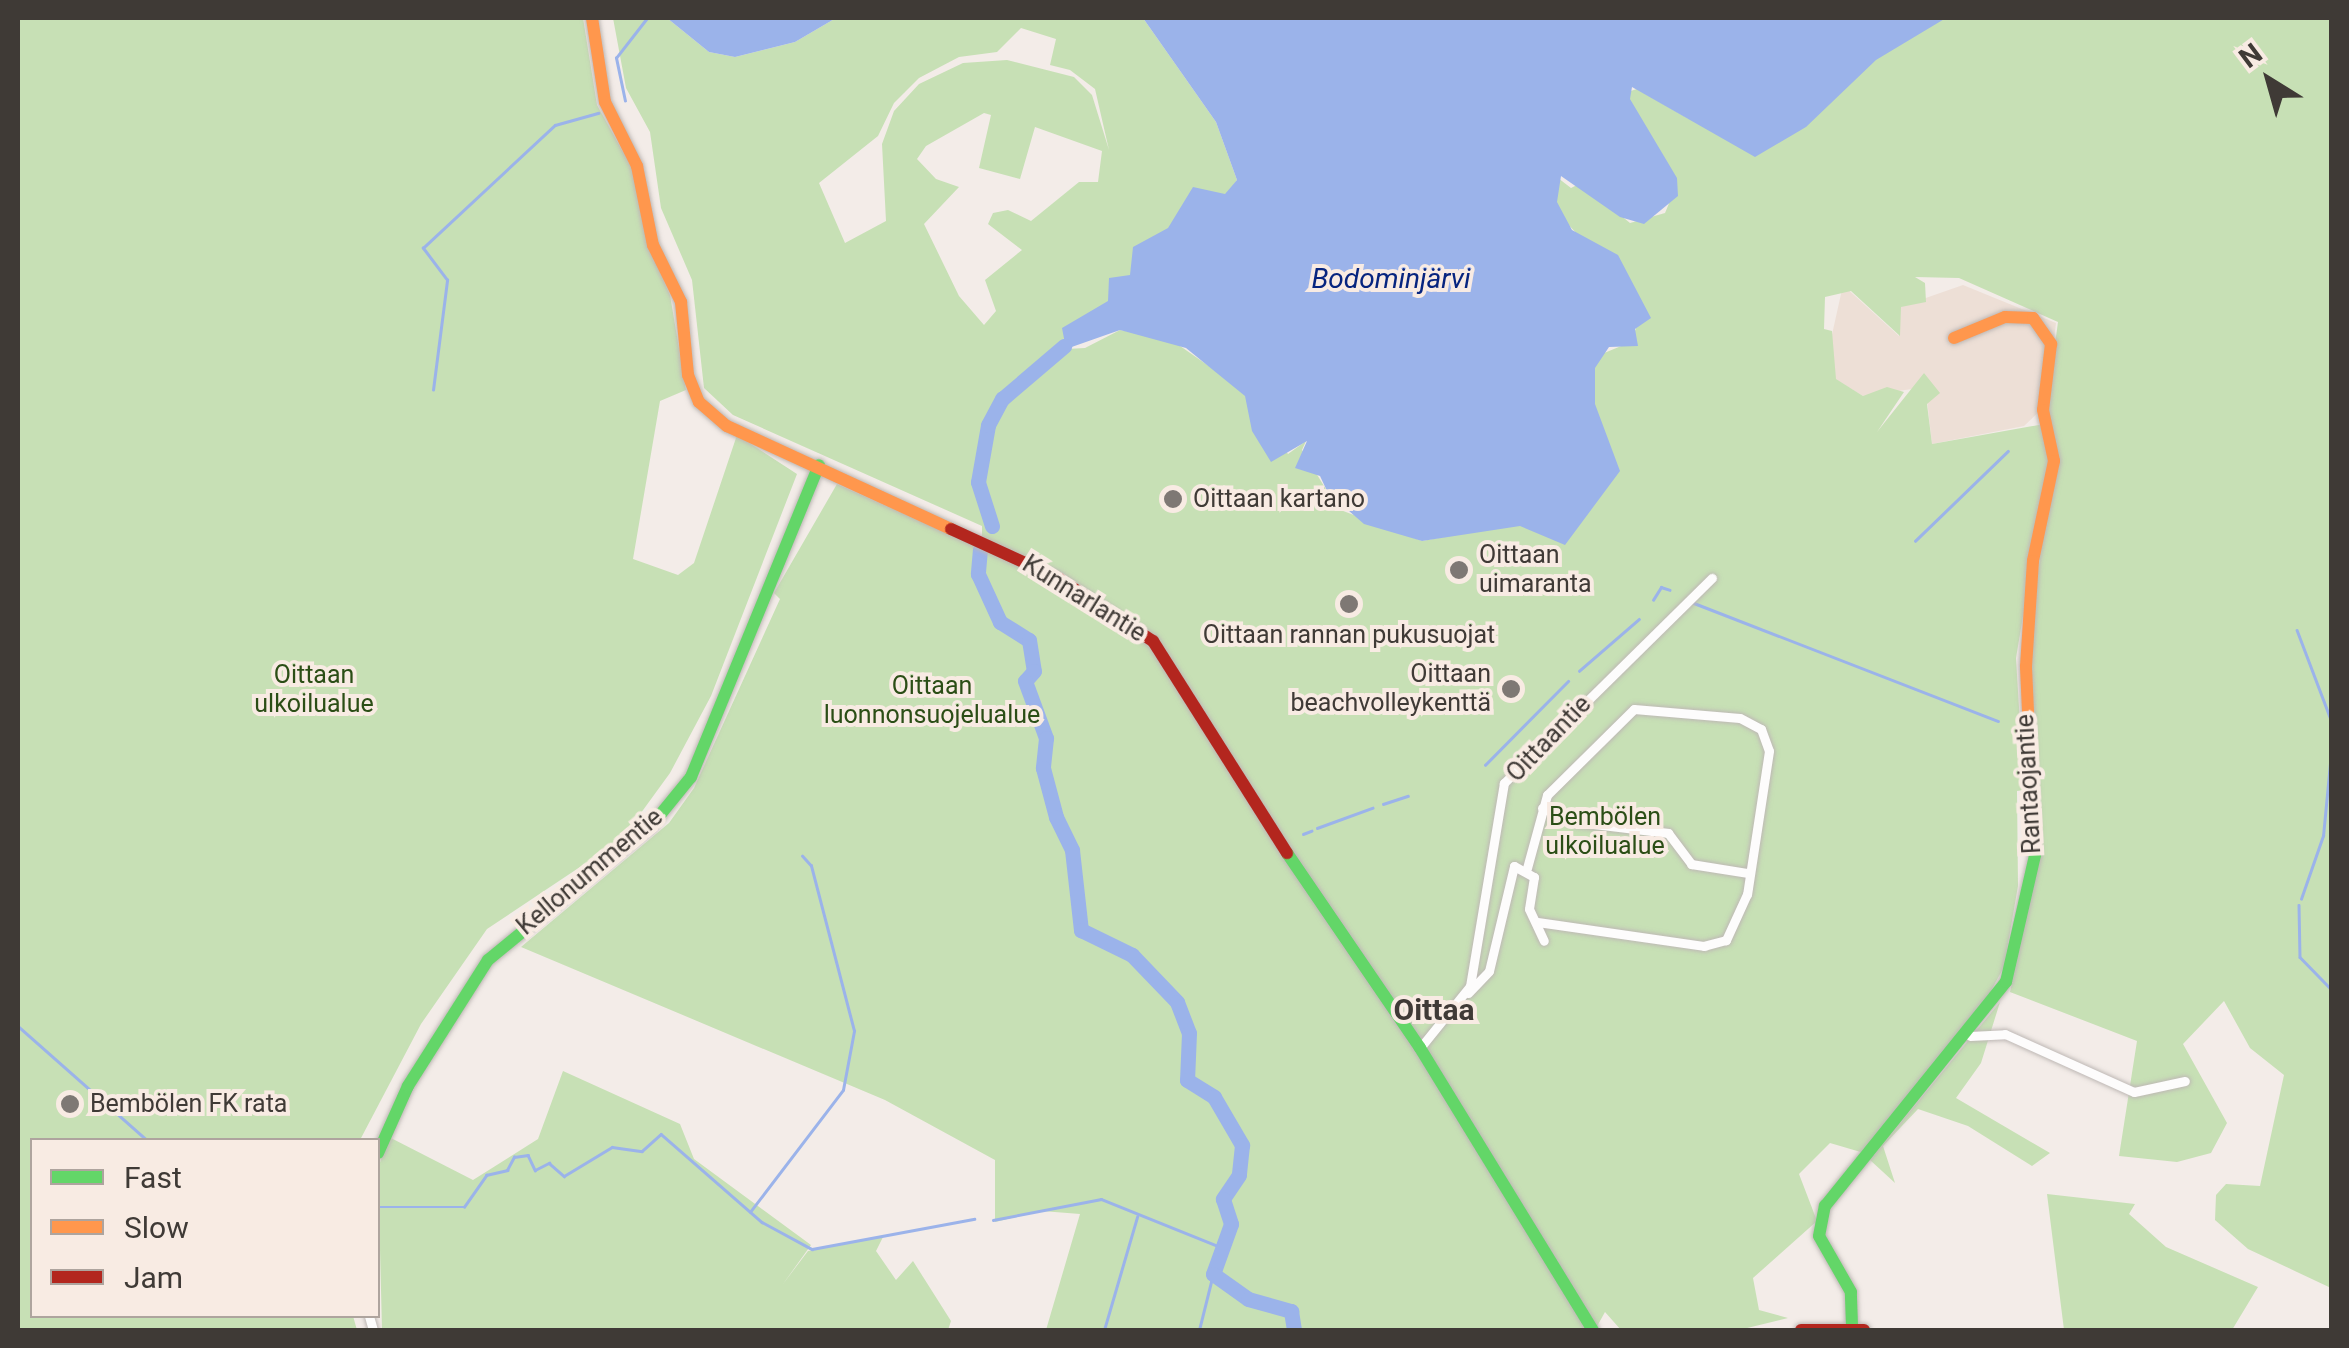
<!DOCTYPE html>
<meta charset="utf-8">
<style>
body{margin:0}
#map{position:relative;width:2349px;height:1348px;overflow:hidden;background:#f3ece8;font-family:Roboto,sans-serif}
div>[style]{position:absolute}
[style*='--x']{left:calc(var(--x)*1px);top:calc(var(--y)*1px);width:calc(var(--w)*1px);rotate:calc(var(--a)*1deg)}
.built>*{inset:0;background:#eddfd6}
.green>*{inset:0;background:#c7e0b5}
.water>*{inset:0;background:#9bb3ea}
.stream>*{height:2.5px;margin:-1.25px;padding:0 1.25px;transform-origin:1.25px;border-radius:1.25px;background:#9bb3ea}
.river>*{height:15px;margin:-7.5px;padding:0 7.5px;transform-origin:7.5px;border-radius:7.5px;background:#9bb3ea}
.roads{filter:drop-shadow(0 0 2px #beb8b5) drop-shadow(0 0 2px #beb8b5)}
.street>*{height:9px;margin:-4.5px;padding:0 4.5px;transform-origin:4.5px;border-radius:4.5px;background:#fdfcfc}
.fast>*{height:12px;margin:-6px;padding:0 6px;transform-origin:6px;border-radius:6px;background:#63d668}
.slow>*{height:12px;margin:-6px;padding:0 6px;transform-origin:6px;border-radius:6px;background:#ff974d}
.jam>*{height:12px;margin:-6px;padding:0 6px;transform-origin:6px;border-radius:6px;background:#b3261e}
.dots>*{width:28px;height:28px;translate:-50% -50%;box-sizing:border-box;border:5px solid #f8ebe3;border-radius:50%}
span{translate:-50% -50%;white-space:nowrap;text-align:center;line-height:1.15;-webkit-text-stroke:8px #f8ebe3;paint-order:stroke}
.poi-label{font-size:25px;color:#3f3a36}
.left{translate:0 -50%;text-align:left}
.right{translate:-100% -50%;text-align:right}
.street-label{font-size:25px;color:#3f3a36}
.park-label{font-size:25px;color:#2b4e16}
.water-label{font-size:28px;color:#06247f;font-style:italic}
.quarter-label{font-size:30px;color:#3f3a36;font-weight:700}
.frame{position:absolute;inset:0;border:20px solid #3f3a36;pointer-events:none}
.legend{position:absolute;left:30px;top:1138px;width:350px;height:180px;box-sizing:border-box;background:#f8ebe3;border:2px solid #aea49e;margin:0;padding:12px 18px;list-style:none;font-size:30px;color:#3f3a36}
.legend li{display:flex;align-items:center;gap:20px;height:50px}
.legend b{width:50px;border:2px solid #aea49e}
.north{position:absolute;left:2219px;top:30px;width:100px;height:100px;-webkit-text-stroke:8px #f8ebe3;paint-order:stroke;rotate:323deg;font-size:28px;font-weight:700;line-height:40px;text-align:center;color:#3f3a36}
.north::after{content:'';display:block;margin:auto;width:35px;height:45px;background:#3f3a36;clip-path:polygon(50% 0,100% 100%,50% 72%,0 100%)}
</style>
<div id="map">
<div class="built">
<div style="clip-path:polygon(1843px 285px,1899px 336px,1900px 307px,1963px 285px,2056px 323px,2046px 405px,2024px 426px,1932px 444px,1924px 373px,1919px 388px,1863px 396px,1835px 379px,1831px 339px)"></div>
</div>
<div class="green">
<div style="clip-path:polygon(18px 18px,583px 18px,597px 105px,632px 168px,649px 247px,670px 295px,686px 390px,660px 401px,633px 559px,678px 575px,694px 563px,737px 435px,797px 474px,711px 696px,670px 773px,622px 839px,487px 929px,421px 1024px,360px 1140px,32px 1140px,32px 1316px,353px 1316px,357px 1330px,18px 1330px)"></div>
<div style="clip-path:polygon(evenodd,613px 18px,667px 18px,709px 52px,735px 57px,795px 42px,836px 18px,1143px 18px,1216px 122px,1237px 180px,1204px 231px,1061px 341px,1066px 349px,1085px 348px,1120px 330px,1170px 339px,1239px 387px,1288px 454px,1306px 441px,1302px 450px,1338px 509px,1422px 541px,1504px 526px,1597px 419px,1589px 386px,1592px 358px,1631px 342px,1644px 306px,1552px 207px,1558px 178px,1571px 188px,1581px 183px,1630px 223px,1665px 213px,1670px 201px,1621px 94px,1637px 89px,1689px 119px,1855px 18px,2331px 18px,2331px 1288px,2248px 1249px,2215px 1220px,2216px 1195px,2226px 1184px,2260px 1186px,2284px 1075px,2250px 1048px,2224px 1001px,2183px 1044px,2227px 1123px,2211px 1153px,2177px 1162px,2119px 1156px,2137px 1041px,2010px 992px,2041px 854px,2030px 639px,2046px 508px,2059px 467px,2046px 411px,2058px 322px,1959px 278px,1915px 277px,1925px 283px,1926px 302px,1901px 307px,1900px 336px,1851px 291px,1825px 297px,1824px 329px,1832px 331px,1836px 379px,1863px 396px,1887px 387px,1904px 392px,1877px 432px,1924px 373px,1940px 393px,1927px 404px,1932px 444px,2044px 424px,2049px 461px,2016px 658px,2024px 790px,2017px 791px,2018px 886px,2004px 967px,1971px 1027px,1864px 1153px,1830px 1143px,1799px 1174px,1817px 1221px,1753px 1278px,1759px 1310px,1788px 1318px,1739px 1330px,1621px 1330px,1605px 1312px,1595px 1330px,1046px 1330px,1080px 1214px,1042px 1211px,995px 1222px,995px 1160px,885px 1100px,521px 947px,669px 823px,694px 788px,780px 599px,774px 593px,837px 484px,982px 549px,982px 526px,733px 415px,704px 388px,692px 280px,661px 208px,650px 132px,626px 88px,613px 18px,1021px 28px,1056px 39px,1050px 65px,1070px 70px,1095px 89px,1109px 150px,1092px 95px,1074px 77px,1007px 60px,963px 63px,919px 84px,894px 111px,882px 144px,886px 221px,845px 243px,819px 183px,878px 136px,894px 103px,919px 78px,959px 57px,997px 52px,1021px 28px,613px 18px,984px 113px,991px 115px,979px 168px,1020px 179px,1035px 127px,1102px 151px,1098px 182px,1079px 182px,1031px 221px,1008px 210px,993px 213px,988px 224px,1022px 250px,985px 280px,996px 311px,984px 325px,959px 296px,924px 224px,959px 187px,936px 179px,917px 159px,926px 146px,984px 113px)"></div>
<div style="clip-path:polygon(2000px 1002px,1981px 1063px,1956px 1098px,2050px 1153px,2032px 1166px,1968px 1126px,1918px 1109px,1883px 1146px,1895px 1183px,1870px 1160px)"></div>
<div style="clip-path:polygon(563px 1071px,680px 1124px,694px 1159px,811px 1245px,783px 1284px,808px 1251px,883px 1237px,876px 1251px,896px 1280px,913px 1261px,951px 1321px,948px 1330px,382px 1330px,378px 1170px,387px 1136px,473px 1180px,538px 1139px)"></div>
<div style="clip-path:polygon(2047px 1194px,2135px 1204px,2129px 1214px,2166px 1247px,2258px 1287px,2232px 1330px,2064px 1330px)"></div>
</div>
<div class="water">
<div style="clip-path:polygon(667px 18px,836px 18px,795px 42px,735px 57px,709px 52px)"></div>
<div style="clip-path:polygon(1143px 18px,1946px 18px,1876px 60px,1806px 127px,1755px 157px,1632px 87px,1630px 99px,1677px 178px,1678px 196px,1644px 224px,1620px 217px,1561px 176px,1557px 202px,1572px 230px,1618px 255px,1651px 318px,1635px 329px,1638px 346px,1609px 347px,1595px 368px,1595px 404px,1620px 471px,1565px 545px,1520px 526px,1422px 541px,1364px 524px,1341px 504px,1335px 508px,1320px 476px,1295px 468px,1307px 441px,1271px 462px,1252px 431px,1245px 396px,1186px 348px,1120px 330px,1066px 349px,1062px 328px,1108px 301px,1109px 278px,1130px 275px,1133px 247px,1168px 228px,1193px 187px,1225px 194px,1237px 180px,1216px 122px)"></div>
</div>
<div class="stream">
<div style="--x:625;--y:101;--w:44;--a:-101.8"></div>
<div style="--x:616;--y:58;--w:51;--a:-52.2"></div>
<div style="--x:433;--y:390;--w:111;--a:-82.7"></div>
<div style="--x:447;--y:280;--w:40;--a:-127"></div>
<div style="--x:423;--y:248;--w:180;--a:-43"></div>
<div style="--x:555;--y:125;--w:45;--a:-15.6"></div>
<div style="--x:1915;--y:541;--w:129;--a:-44.1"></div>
<div style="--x:1653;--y:600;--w:15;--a:-58"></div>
<div style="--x:1661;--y:587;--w:9;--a:18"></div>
<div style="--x:1694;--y:603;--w:326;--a:21.2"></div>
<div style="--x:2297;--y:630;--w:98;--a:69.2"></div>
<div style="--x:1579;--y:671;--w:79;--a:-40.9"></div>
<div style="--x:1485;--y:765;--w:118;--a:-45.3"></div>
<div style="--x:1383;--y:804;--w:26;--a:-18"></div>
<div style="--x:1317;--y:828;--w:59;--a:-20"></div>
<div style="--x:1303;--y:834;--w:9;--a:-21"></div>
<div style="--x:2301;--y:899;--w:67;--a:-70.8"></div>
<div style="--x:2323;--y:836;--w:93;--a:-84.5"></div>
<div style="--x:2299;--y:905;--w:52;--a:88.9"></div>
<div style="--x:2300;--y:957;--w:46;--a:45.9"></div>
<div style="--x:18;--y:1026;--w:172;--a:41.5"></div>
<div style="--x:378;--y:1207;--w:86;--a:0"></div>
<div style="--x:464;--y:1207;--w:39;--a:-55"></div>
<div style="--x:486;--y:1175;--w:22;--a:-13"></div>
<div style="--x:507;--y:1170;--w:15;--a:-62"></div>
<div style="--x:514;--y:1157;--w:14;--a:-8"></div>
<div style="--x:528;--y:1155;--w:17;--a:65"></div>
<div style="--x:535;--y:1170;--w:16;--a:-27"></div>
<div style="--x:549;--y:1163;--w:20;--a:41"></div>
<div style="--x:564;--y:1176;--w:56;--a:-31.1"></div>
<div style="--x:612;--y:1147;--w:30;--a:8"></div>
<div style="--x:642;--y:1151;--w:25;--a:-42"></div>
<div style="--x:661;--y:1134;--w:134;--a:41.1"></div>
<div style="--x:762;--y:1222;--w:57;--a:28.4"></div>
<div style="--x:812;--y:1249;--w:165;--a:-10.5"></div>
<div style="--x:750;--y:1212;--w:153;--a:-52.7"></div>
<div style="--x:843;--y:1090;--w:60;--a:-79.4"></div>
<div style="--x:854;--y:1031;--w:171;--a:-104.6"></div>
<div style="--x:811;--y:866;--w:13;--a:-132"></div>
<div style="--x:993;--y:1220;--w:110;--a:-11"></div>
<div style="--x:1101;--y:1199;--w:126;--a:21.9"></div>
<div style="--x:1104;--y:1330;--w:118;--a:-73.7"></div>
<div style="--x:1199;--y:1330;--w:58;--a:-76"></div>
<div style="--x:1292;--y:1330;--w:4;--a:-63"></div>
</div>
<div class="river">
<div style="--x:992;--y:526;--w:46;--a:-107.7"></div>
<div style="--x:978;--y:482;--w:58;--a:-80"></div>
<div style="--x:988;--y:425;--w:30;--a:-62"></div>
<div style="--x:1002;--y:399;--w:82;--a:-40.5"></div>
<div style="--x:980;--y:549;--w:25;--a:95"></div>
<div style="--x:978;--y:574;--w:53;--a:65.4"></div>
<div style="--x:1000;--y:622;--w:34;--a:32"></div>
<div style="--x:1029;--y:640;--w:31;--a:81"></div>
<div style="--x:1034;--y:671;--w:13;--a:132"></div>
<div style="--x:1025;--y:681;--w:61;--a:69.8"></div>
<div style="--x:1046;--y:738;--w:30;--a:96"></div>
<div style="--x:1043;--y:768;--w:51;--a:75.1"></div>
<div style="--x:1056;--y:817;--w:37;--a:64"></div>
<div style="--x:1072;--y:850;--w:81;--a:83.6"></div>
<div style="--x:1081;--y:930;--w:57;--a:26.1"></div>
<div style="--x:1132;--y:955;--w:65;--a:46.2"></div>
<div style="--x:1177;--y:1002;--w:33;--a:69"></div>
<div style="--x:1189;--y:1033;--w:47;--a:92.4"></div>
<div style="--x:1187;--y:1080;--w:32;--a:32"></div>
<div style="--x:1214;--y:1097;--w:56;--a:59.7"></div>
<div style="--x:1242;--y:1145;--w:30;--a:96"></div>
<div style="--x:1239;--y:1175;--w:29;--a:124"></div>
<div style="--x:1223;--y:1199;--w:26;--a:72"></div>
<div style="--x:1231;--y:1224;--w:53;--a:109.8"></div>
<div style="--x:1213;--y:1274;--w:43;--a:35.5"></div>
<div style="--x:1248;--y:1299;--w:45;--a:15.6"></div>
<div style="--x:1291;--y:1311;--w:19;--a:81"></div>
</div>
<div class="roads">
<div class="street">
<div style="--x:1542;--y:808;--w:38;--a:22"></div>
<div style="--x:1577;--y:822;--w:92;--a:6.9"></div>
<div style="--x:1668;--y:833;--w:39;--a:53"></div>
<div style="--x:1691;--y:864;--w:58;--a:9"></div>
<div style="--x:1527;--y:868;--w:76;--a:-74.7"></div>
<div style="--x:1547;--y:795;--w:122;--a:-44.7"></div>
<div style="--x:1634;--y:709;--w:106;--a:4.9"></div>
<div style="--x:1740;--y:718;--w:24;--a:28"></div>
<div style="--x:1761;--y:729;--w:23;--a:70"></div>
<div style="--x:1769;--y:751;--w:145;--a:98.7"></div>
<div style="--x:1747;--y:894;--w:51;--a:114.5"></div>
<div style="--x:1726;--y:940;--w:23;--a:165"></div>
<div style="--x:1704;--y:946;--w:169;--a:-171.8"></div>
<div style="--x:1468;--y:993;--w:30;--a:-46"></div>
<div style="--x:1489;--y:971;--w:108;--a:-76.6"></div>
<div style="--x:1514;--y:866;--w:23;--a:29"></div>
<div style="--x:1534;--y:877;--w:32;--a:99"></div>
<div style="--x:1529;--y:909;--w:35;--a:65"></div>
<div style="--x:1970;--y:1036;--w:35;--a:-3"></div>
<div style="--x:2005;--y:1034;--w:141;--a:24.2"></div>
<div style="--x:2134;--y:1092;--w:52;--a:-12.2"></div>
<div style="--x:1420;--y:1048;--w:80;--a:-51.1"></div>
<div style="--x:1470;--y:986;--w:206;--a:-80.5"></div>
<div style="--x:1504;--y:783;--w:292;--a:-44.6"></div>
<div style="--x:369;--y:1316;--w:15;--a:74"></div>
</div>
<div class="fast">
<div style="--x:1287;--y:853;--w:236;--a:55.7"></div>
<div style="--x:1420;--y:1048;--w:331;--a:58.5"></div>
<div style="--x:378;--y:1153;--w:73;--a:-65.9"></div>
<div style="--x:408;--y:1086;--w:149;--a:-57.6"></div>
<div style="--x:488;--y:960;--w:211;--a:-39.4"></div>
<div style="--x:651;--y:826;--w:63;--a:-50.8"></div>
<div style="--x:691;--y:777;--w:337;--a:-67.7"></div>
<div style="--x:1852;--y:1326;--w:34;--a:-92"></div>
<div style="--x:1851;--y:1292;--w:64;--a:-119.7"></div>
<div style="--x:1819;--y:1236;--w:31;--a:-79"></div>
<div style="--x:1825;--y:1206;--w:288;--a:-51.1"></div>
<div style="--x:2006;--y:982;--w:130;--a:-77.1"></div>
<div style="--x:2035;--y:855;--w:76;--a:-93"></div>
</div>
<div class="slow">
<div style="--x:592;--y:18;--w:85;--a:81.2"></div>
<div style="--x:605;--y:102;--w:72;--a:63.4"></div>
<div style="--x:637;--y:166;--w:81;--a:78.6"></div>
<div style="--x:653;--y:245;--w:64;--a:63.8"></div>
<div style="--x:681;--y:302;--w:73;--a:84.5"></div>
<div style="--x:688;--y:375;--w:29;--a:68"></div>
<div style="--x:699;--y:402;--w:37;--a:41"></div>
<div style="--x:727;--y:426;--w:247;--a:24.7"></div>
<div style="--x:1954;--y:338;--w:55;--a:-22.4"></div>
<div style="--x:2005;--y:317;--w:28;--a:2"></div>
<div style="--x:2033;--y:318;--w:32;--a:55"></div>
<div style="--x:2051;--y:344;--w:66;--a:96.9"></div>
<div style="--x:2043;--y:410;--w:52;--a:77.8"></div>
<div style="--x:2054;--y:461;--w:102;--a:101.9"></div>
<div style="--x:2033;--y:561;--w:106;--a:93.8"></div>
<div style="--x:2026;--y:667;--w:112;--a:87.4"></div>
</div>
<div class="jam">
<div style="--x:951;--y:529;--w:118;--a:24.6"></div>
<div style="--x:1058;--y:578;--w:114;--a:33.6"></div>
<div style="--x:1153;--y:641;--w:251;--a:57.7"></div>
<div style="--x:1801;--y:1330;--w:63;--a:0"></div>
</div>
</div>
<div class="dots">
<div style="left:1173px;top:499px;background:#7e7874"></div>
<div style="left:1459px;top:570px;background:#7e7874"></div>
<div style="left:1349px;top:604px;background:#7e7874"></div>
<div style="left:1511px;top:689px;background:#7e7874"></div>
<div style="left:70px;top:1104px;background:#7e7874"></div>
</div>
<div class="poi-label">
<span class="left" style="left:1193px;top:499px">Oittaan kartano</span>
<span class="left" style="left:1479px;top:570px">Oittaan<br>uimaranta</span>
<span style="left:1349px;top:635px">Oittaan rannan pukusuojat</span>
<span class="right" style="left:1491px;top:689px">Oittaan<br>beachvolleykenttä</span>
<span class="left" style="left:90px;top:1104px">Bembölen FK rata</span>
</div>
<div class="street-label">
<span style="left:1084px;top:599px;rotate:32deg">Kunnarlantie</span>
<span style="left:1549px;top:739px;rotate:-46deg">Oittaantie</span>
<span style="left:2029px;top:784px;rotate:-93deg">Rantaojantie</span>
<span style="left:590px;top:872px;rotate:-40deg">Kellonummentie</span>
</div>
<div class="park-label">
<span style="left:314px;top:690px">Oittaan<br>ulkoilualue</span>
<span style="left:932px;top:701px">Oittaan<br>luonnonsuojelualue</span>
<span style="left:1605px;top:832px">Bembölen<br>ulkoilualue</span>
</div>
<div class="water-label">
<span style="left:1391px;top:279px">Bodominjärvi</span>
</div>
<div class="quarter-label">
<span style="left:1434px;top:1010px">Oittaa</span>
</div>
<div class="frame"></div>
<ul class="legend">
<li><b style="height:12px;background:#63d668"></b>Fast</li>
<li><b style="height:12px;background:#ff974d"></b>Slow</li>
<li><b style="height:12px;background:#b3261e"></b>Jam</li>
</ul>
<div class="north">N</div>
</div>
